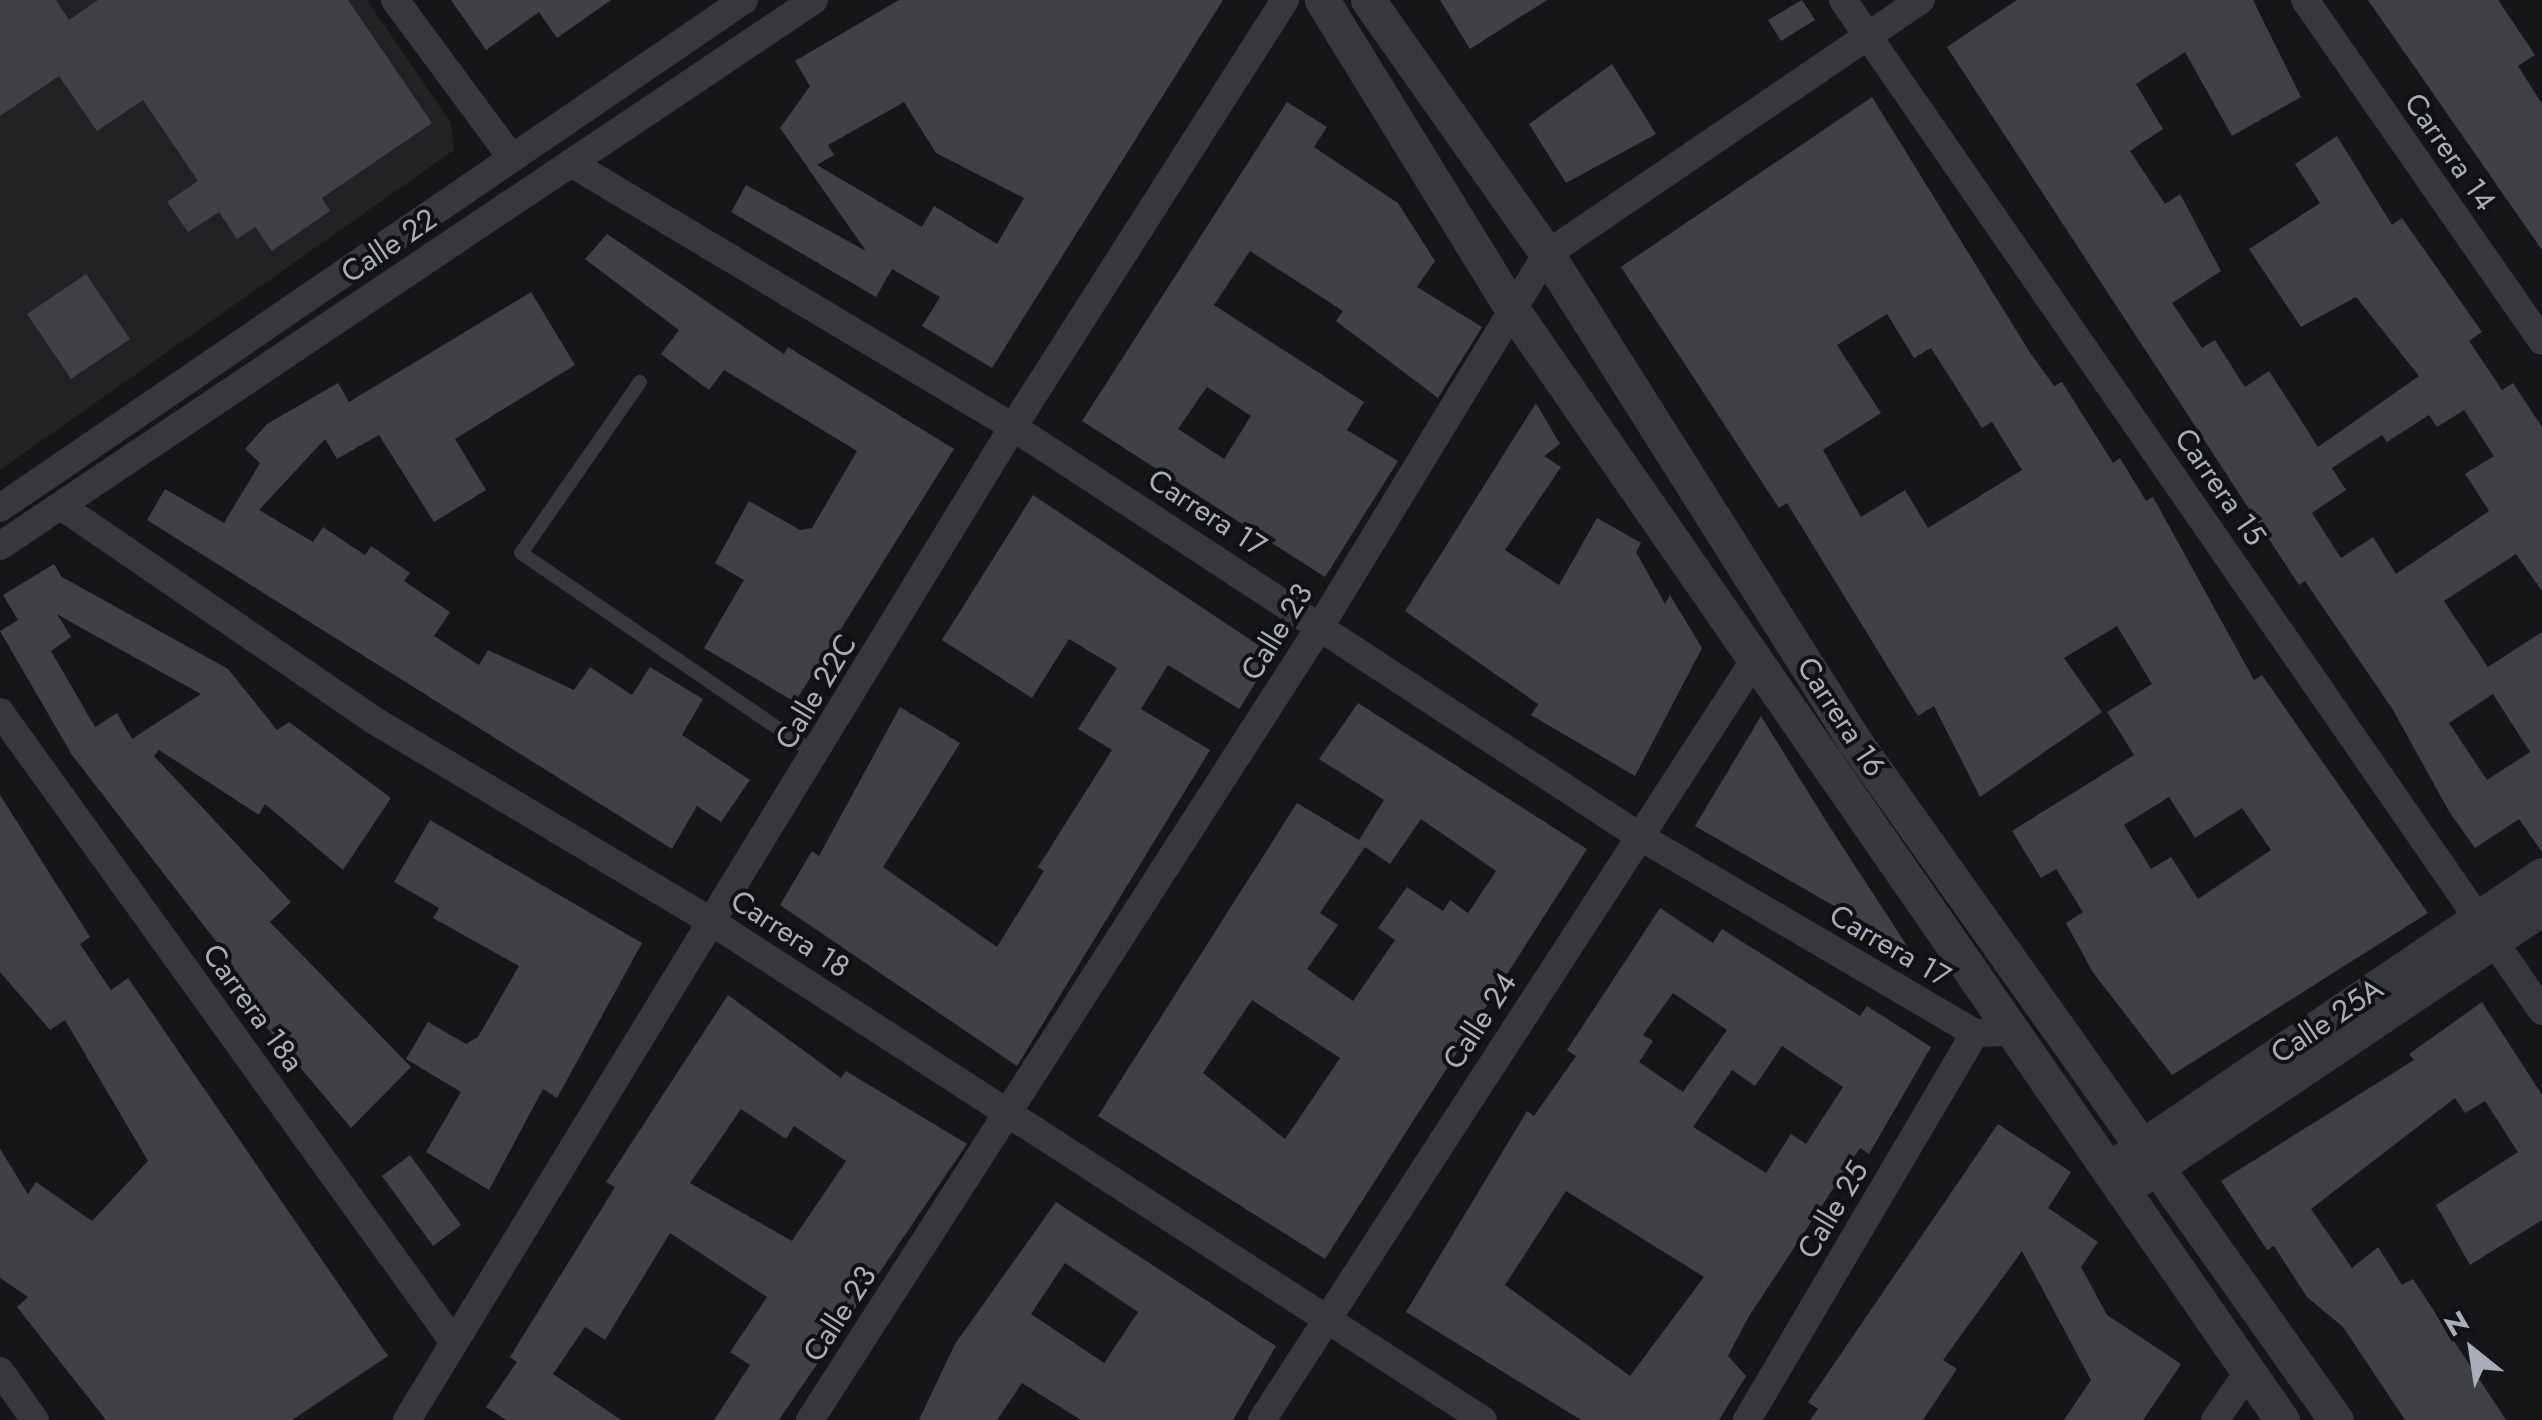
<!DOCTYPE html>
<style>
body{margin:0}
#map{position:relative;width:2542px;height:1420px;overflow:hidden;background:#161618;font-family:Jost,sans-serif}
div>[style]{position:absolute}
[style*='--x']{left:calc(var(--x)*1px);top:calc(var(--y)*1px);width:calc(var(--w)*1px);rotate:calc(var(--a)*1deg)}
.built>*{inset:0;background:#222225}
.building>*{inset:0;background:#404145}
.service>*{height:14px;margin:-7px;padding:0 7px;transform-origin:7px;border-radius:7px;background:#37383d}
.minor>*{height:28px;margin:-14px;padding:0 14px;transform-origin:14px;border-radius:14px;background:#37383d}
.tertiary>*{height:35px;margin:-17.5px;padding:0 17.5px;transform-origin:17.5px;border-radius:17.5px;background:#37383d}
span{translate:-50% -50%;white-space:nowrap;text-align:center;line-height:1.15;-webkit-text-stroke:8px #111113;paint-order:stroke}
.street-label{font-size:30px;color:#a8adb8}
.north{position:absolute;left:2422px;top:1300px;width:100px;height:100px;-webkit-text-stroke:8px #111113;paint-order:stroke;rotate:330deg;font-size:28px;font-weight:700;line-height:40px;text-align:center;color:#a8adb8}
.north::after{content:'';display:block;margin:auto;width:35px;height:45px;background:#a8adb8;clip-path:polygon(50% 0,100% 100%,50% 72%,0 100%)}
</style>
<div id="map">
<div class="built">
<div style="clip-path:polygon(0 0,367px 0,451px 123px,454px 150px,0 470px)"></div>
</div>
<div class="building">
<div style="clip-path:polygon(0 0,56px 0,69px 20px,98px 0,348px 0,432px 123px,322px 198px,330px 211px,272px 251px,255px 227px,237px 239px,219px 212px,188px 232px,167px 202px,198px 181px,143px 100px,97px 131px,59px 76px,0 116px)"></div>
<div style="clip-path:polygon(451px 0,611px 0,557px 38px,539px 12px,486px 50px)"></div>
<div style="clip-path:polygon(evenodd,899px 0,1223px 0,992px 368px,922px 326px,940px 297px,892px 269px,876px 297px,731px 212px,746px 185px,866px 251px,780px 128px,810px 86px,795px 61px,899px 0,904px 102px,936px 153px,1024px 198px,997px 244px,934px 206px,922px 227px,817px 165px,834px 155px,828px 145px,904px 102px)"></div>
<div style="clip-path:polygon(1440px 0,1547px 0,1470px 49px)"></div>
<div style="clip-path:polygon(1802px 0,1815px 20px,1781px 41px,1768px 20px)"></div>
<div style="clip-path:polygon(evenodd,2017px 0,2253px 0,2301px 97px,2232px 136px,2185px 52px,2136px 84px,2163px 129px,2130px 151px,2165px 204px,2180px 194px,2221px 271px,2172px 303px,2202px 348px,2215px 340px,2245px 387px,2269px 371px,2318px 447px,2419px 376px,2356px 297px,2301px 327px,2249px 249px,2320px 203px,2295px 164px,2337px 136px,2392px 225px,2402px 218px,2482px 332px,2469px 341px,2502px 390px,2513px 383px,2542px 427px,2542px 591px,2516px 554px,2444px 601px,2488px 667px,2542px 632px,2542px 852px,2519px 819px,2475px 848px,2450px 813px,2393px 710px,2305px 581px,2299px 585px,1947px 47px,2017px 0,2464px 410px,2494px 456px,2465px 474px,2489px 511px,2396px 574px,2373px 537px,2341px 558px,2312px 513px,2346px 490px,2332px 468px,2382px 435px,2387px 442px,2429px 415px,2437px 427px,2464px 410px,2017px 0,2493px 694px,2530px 752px,2487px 780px,2449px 723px,2493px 694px)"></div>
<div style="clip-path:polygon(2368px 0,2498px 0,2535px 55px,2518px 66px,2542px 104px,2542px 250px)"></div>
<div style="clip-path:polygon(1612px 64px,1656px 134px,1566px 183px,1529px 124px)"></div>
<div style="clip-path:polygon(evenodd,1872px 97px,2029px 351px,2054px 386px,2062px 382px,2113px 463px,2120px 458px,2146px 501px,2153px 497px,2254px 680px,2262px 675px,2428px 913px,2172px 1075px,2092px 971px,2066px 923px,2083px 912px,2056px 869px,2041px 878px,2012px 831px,2134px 755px,2107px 712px,2152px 684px,2117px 626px,2064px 658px,2102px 712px,1980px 797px,1934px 706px,1918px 716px,1787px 503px,1779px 508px,1621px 267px,1872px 97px,1887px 314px,1914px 358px,1931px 348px,1982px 428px,1992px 422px,2022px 470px,1928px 528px,1905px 490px,1861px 517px,1823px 450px,1881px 413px,1837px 345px,1887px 314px,1872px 97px,2169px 797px,2195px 838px,2242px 808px,2271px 850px,2198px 899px,2171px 857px,2151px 869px,2124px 825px,2169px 797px)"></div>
<div style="clip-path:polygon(evenodd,1287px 102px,1327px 127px,1314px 147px,1398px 203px,1435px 261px,1417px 287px,1482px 327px,1438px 398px,1336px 321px,1343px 311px,1250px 251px,1214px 305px,1364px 402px,1347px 430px,1398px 461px,1325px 577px,1082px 421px,1287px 102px,1207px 387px,1251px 416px,1224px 459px,1178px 429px,1207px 387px)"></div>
<div style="clip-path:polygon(607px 234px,784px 354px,788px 347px,954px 449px,795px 702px,704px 648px,744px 580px,715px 563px,749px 501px,800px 530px,812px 528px,857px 451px,724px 370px,709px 390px,661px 354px,679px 330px,585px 259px)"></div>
<div style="clip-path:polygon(86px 274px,130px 339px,71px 379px,27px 314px)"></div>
<div style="clip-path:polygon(531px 292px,575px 365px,455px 439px,486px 490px,434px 522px,379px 435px,337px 459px,325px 439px,259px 510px,313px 542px,323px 527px,365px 555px,371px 546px,410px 573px,404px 581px,450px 612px,434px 636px,479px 665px,488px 650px,574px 690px,590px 667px,632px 695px,650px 667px,703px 699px,682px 735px,750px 780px,721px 822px,697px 806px,672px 849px,147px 520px,165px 489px,224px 523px,260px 463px,245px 449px,267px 424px,338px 383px,349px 402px)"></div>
<div style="clip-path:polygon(1536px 403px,1560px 444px,1544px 456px,1561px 467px,1505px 550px,1559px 585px,1597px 518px,1641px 543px,1636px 552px,1665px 604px,1670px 595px,1702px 648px,1635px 776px,1531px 715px,1538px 704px,1405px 611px)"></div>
<div style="clip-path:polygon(1033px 495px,1273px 655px,1239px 709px,1168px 665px,1141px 709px,1210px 750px,1017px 1066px,780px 905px,812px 851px,819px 856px,900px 707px,960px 743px,883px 867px,997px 947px,1044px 871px,1038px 867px,1112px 750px,1078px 729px,1117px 668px,1069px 639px,1032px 698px,942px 640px)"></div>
<div style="clip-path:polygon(evenodd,54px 564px,62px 577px,228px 669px,277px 730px,289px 722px,391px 798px,343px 870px,265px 804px,259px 815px,159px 750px,154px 756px,291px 902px,270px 922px,411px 1067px,351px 1128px,221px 973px,232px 962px,72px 755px,0 631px,18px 620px,3px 595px,54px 564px,57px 614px,76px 625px,201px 694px,132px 739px,117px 713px,95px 727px,51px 651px,71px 637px,57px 614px)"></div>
<div style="clip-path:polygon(evenodd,1358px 703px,1587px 849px,1325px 1259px,1098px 1116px,1297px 803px,1359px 840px,1384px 800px,1319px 759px,1358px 703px,1421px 819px,1496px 871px,1468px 913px,1450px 900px,1443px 911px,1407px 887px,1378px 928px,1395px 940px,1353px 1001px,1307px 969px,1338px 925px,1320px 913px,1365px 847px,1390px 864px,1421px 819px,1358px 703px,1252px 1000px,1340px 1058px,1285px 1139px,1203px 1073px,1252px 1000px)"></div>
<div style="clip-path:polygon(1761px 716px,1826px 821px,1909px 949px,1695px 826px)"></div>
<div style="clip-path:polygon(0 795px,90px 937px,80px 944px,111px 990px,128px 978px,388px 1356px,292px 1420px,106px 1420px,17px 1307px,28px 1297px,0 1278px,0 1149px,28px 1194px,36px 1182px,92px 1221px,148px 1161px,65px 1020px,50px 1030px,0 972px)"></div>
<div style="clip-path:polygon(430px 820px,642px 943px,557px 1098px,543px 1089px,489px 1190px,426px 1152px,461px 1092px,406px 1059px,428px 1022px,466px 1044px,478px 1037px,519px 966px,433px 918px,439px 908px,394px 882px)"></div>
<div style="clip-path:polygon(evenodd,1660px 908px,1713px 943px,1722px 929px,1860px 1016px,1867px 1006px,1931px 1047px,1869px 1154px,1860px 1148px,1749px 1316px,1728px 1356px,1746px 1376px,1719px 1420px,1581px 1420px,1406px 1312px,1527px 1111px,1534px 1116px,1576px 1056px,1567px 1050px,1660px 908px,1673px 993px,1727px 1030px,1683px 1092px,1639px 1062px,1653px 1041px,1643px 1035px,1673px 993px,1660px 908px,1782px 1046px,1843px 1087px,1806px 1144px,1791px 1134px,1766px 1173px,1693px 1127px,1732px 1070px,1755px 1086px,1782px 1046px,1660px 908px,1566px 1191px,1704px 1277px,1630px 1376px,1505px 1285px,1566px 1191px)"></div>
<div style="clip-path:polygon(evenodd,728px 995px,841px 1078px,846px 1071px,967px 1144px,779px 1420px,714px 1420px,750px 1365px,730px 1352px,767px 1297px,670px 1233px,605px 1340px,585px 1327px,553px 1374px,621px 1420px,506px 1420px,486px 1407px,517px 1362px,510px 1357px,615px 1187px,606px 1182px,728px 995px,741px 1109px,786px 1139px,794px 1126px,846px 1161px,792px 1241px,690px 1183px,741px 1109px)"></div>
<div style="clip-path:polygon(2482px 1002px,2542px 1095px,2542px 1220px,2470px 1265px,2436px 1205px,2518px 1152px,2485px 1101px,2465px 1113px,2455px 1098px,2311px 1209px,2352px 1268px,2378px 1247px,2402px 1285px,2413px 1279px,2506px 1420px,2405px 1420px,2343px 1327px,2307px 1297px,2274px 1246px,2267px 1250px,2221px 1181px,2414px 1060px,2409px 1054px)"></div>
<div style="clip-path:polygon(1998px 1124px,2071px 1172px,2048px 1208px,2098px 1242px,2081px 1267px,2107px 1315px,2181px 1364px,2143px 1420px,2064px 1420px,2091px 1380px,2022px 1251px,1943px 1360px,1957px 1369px,1923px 1420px,1810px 1420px,1818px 1409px,1808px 1402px)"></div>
<div style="clip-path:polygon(410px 1155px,461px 1225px,433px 1246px,382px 1176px)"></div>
<div style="clip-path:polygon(evenodd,1056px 1202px,1276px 1346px,1233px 1420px,1081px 1420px,1022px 1383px,997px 1420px,919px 1420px,955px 1344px,1056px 1202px,1065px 1263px,1138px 1312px,1104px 1363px,1031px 1314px,1065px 1263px)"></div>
</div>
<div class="service">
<div style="--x:640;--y:382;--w:208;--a:124.8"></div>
<div style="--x:521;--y:553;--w:357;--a:34.3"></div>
</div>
<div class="minor">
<div style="--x:395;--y:0;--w:197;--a:53.5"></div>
<div style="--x:1843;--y:0;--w:1229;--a:55.34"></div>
<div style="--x:2305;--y:0;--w:415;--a:55.2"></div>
<div style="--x:571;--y:163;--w:515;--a:30.85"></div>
<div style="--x:1013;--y:427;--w:748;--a:33.16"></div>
<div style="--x:1639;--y:836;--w:389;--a:30.4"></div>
<div style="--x:1975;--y:1033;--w:37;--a:-2"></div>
<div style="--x:61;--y:506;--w:381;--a:34.4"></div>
<div style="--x:375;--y:721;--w:396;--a:30.8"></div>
<div style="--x:715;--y:924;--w:914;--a:32.86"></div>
<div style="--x:0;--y:508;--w:901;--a:-34.33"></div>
<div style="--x:0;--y:546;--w:980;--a:-33.85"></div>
<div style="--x:0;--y:712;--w:775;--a:54.24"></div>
<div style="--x:0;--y:1371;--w:60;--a:54.5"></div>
<div style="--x:407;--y:1420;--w:1163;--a:-58.61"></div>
<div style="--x:1013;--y:427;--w:506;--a:-57.5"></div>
<div style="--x:810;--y:1420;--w:945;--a:-57.27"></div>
<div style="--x:1321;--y:625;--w:434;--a:-58.7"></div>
<div style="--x:1547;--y:254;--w:452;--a:-34.2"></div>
<div style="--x:1262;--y:1420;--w:907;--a:-57.06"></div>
<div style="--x:1747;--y:1420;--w:449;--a:-59.5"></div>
<div style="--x:2215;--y:1420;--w:60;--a:-55.2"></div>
</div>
<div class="tertiary">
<div style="--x:1322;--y:0;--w:363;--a:58.4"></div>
<div style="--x:1512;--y:309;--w:1352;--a:55.28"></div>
<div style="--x:1368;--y:0;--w:311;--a:54.8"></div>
<div style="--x:1547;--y:254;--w:577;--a:57.74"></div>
<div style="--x:1855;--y:742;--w:831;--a:54.65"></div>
<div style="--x:2125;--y:1158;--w:504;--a:-34.16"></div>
<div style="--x:2139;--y:1179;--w:486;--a:-33.9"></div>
</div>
<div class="street-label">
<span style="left:2450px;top:152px;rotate:55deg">Carrera 14</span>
<span style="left:389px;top:246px;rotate:-34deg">Calle 22</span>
<span style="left:2220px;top:487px;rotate:55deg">Carrera 15</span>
<span style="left:1207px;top:513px;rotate:33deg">Carrera 17</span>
<span style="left:1277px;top:632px;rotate:-58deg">Calle 23</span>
<span style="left:816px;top:692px;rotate:-59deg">Calle 22C</span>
<span style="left:1841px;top:717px;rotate:57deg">Carrera 16</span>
<span style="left:790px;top:934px;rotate:33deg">Carrera 18</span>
<span style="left:1890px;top:946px;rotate:30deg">Carrera 17</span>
<span style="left:253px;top:1008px;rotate:54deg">Carrera 18a</span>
<span style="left:1480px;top:1021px;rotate:-57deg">Calle 24</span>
<span style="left:2327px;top:1021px;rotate:-34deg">Calle 25A</span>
<span style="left:1833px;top:1210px;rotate:-59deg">Calle 25</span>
<span style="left:840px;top:1314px;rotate:-57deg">Calle 23</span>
</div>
<div class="north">N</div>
</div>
